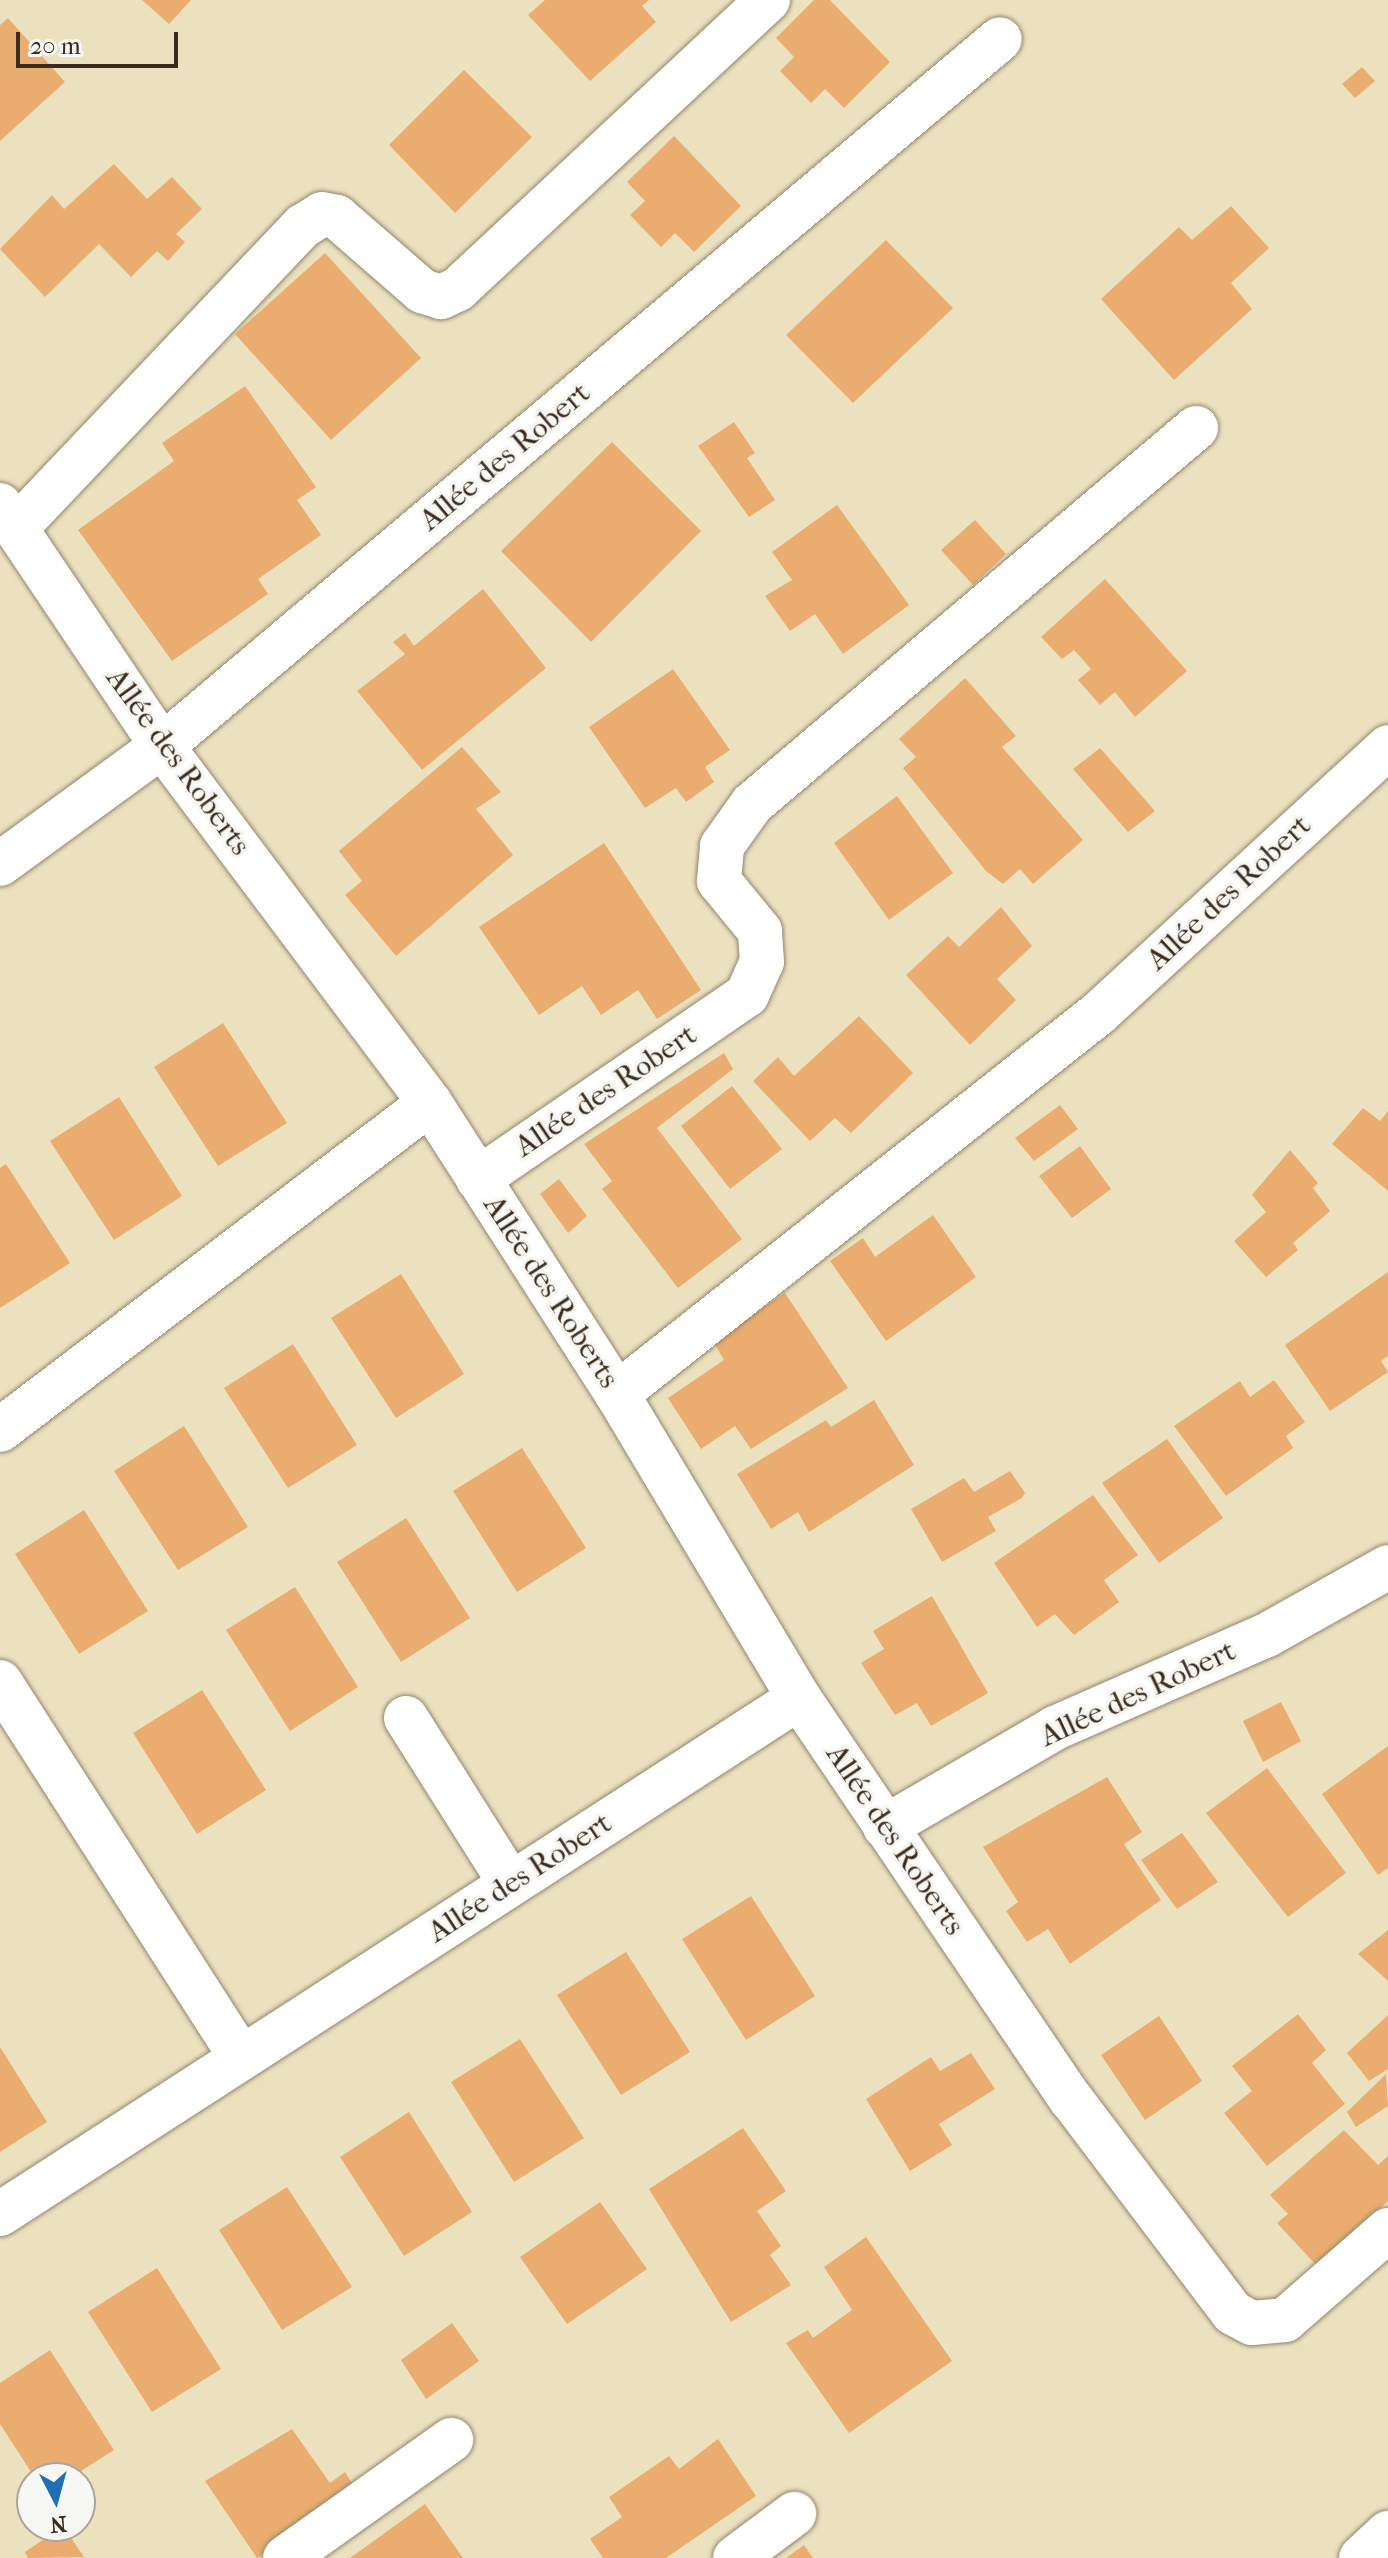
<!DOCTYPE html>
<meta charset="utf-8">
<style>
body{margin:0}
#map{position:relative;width:1388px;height:2558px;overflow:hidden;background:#ebe1bf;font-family:"IM FELL French Canon",serif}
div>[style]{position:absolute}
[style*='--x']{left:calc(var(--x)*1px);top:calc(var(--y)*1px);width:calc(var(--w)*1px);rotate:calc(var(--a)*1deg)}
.building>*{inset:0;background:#ebad6f}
.roads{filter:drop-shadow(0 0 2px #93866e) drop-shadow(0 0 2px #93866e)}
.minor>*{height:44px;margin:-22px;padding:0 22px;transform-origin:22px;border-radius:22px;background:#fff}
span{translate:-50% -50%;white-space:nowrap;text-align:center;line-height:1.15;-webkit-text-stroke:7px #f6f6f2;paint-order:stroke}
.street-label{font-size:30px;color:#3b2a1e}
.north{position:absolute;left:16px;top:2462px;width:80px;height:80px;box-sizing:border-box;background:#f6f6f2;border:2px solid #aba49d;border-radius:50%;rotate:174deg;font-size:22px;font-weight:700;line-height:32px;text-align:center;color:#3b2a1e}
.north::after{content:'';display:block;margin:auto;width:28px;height:36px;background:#1f6fb2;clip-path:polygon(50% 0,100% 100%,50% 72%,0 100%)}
.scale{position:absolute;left:16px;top:32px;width:162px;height:36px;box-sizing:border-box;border:4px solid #3b2a1e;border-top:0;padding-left:10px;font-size:24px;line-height:28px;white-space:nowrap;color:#3b2a1e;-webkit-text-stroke:6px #f6f6f2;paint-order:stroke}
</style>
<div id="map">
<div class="building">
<div style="clip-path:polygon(142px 0,191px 0,169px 24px)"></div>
<div style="clip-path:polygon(545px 0,649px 0,642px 6px,656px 22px,590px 81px,528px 15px)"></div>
<div style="clip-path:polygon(814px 0,830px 0,890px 62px,844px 108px,825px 89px,811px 103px,780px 71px,794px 57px,776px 38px)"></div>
<div style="clip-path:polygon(8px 18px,65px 82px,0 141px,0 25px)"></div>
<div style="clip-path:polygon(1362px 67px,1375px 81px,1355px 98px,1342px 84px)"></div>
<div style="clip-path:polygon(464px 70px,532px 137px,455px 213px,389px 145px)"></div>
<div style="clip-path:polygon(674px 136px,741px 206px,694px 252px,675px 233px,661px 247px,630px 215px,645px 201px,627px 182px)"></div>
<div style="clip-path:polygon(114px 164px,147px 199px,172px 177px,202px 209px,176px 234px,185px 242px,168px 261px,157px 251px,131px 277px,99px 244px,45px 297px,0 249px,52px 195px,64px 209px)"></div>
<div style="clip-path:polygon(1231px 206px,1269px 248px,1231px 283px,1252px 309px,1174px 380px,1101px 299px,1179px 227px,1192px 240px)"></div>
<div style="clip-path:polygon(886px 240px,953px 308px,853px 403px,786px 335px)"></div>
<div style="clip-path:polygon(325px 253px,421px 358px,331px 440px,235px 334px)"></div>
<div style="clip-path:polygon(245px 386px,316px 487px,297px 500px,321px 535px,258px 579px,268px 594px,172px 661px,78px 530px,174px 461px,162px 443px)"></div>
<div style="clip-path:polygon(734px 422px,755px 453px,747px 458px,775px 500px,749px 517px,698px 446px)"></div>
<div style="clip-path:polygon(612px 442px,701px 531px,591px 642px,501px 551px)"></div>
<div style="clip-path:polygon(837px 505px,909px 605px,843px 654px,815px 614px,790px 631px,765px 596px,792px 580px,772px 552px)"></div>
<div style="clip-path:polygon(975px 520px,1006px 554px,973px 585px,941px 550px)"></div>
<div style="clip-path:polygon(1105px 579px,1187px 671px,1135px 717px,1115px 692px,1100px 705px,1078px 680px,1091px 669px,1074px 650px,1062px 659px,1041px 637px)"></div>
<div style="clip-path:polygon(483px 589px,546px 668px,422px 770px,357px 691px,405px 654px,393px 642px,405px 633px,414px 646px)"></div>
<div style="clip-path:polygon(673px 669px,730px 750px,705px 767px,714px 782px,686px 802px,676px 788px,645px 808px,589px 727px)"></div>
<div style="clip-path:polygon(965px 678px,1016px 736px,1002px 747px,1083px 840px,1033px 884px,1020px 869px,1003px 884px,986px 871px,903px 768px,916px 757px,899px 739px)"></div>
<div style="clip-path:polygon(462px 747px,501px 792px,476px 809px,513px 855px,396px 956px,345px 895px,362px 881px,339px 851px)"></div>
<div style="clip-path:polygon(1100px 748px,1155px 811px,1128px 832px,1073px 769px)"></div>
<div style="clip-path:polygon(897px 796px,953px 873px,889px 920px,834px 843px)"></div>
<div style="clip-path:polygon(604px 843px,701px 990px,657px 1019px,638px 990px,601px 1015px,582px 986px,539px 1015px,479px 927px)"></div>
<div style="clip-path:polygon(1001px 907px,1032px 946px,997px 979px,1016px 1000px,970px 1045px,906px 975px,948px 936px,959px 947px)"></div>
<div style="clip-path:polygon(859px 1016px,913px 1073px,851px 1133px,835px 1118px,810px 1141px,753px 1081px,778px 1057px,794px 1076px)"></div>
<div style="clip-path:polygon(223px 1023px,287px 1123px,218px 1166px,154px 1067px)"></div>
<div style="clip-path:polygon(724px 1053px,733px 1069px,657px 1128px,742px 1239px,678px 1288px,602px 1189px,612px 1181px,584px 1144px)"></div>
<div style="clip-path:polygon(732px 1086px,782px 1149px,730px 1189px,681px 1126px)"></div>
<div style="clip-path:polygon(119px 1097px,182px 1196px,114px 1240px,50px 1141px)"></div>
<div style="clip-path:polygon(1060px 1105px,1078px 1129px,1034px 1161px,1015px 1138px)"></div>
<div style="clip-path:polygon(1363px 1108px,1380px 1121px,1388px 1111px,1388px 1191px,1332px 1144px)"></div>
<div style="clip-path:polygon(1080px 1146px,1111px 1189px,1072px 1218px,1039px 1176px)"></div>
<div style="clip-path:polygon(1290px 1150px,1318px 1183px,1313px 1188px,1330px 1211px,1293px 1243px,1298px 1250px,1266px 1277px,1234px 1241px,1266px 1212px,1252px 1195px)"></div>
<div style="clip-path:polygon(6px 1164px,70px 1263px,0 1308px,0 1168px)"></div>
<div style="clip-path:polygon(559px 1179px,587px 1216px,568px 1233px,540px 1194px)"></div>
<div style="clip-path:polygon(933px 1215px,976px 1277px,886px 1341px,830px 1261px,863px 1238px,875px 1257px)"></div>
<div style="clip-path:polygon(1388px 1272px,1388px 1356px,1381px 1361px,1388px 1372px,1330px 1411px,1285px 1345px)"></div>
<div style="clip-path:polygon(401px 1274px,464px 1374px,396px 1418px,331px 1318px)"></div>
<div style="clip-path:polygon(785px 1293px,848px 1388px,751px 1449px,735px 1426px,701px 1449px,668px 1398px,724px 1360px,713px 1341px)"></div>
<div style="clip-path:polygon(293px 1344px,357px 1445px,288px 1488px,224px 1388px)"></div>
<div style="clip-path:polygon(1274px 1380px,1305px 1422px,1286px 1436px,1293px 1448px,1226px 1496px,1174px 1426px,1240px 1381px,1250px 1397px)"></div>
<div style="clip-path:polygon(874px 1400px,914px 1465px,809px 1532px,798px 1512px,771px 1529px,737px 1474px,826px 1420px,831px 1427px)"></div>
<div style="clip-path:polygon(184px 1426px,248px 1527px,178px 1570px,114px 1471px)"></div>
<div style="clip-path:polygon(1167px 1439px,1223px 1518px,1159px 1563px,1102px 1483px)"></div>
<div style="clip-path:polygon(522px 1448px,586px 1548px,517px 1592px,453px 1491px)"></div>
<div style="clip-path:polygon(1010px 1471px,1025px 1493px,1022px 1498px,988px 1517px,996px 1531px,942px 1562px,911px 1509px,964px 1478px,974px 1492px)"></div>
<div style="clip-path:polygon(1093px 1495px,1138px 1555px,1104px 1580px,1119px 1602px,1074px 1635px,1055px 1614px,1037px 1627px,994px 1563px)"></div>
<div style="clip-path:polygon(84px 1510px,148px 1611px,79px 1654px,15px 1554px)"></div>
<div style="clip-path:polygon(406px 1518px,470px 1618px,401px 1662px,337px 1562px)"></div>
<div style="clip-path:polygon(295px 1587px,358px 1687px,290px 1731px,226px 1630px)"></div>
<div style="clip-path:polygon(932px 1596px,988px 1693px,931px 1726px,917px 1703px,895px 1715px,861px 1663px,884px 1649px,873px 1631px)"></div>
<div style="clip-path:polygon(202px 1690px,266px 1790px,197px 1834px,133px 1733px)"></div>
<div style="clip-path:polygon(1281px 1702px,1301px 1741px,1263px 1762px,1243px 1721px)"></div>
<div style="clip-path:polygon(1388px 1746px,1388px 1868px,1378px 1875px,1322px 1794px)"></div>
<div style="clip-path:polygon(1267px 1768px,1346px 1873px,1288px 1917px,1206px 1813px)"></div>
<div style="clip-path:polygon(1107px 1777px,1142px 1832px,1124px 1844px,1161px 1900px,1070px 1964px,1048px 1929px,1027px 1942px,1006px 1911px,1018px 1902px,983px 1847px)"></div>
<div style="clip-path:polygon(1182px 1833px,1218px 1882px,1177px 1909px,1141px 1860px)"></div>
<div style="clip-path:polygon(751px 1896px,815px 1996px,746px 2040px,682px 1939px)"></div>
<div style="clip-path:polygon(1388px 1930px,1388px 1981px,1358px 1954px)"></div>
<div style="clip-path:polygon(626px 1952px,690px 2052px,621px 2095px,557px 1995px)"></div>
<div style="clip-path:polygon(1298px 2014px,1326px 2050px,1312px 2063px,1345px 2104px,1267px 2166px,1224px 2113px,1252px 2091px,1232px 2066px)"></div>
<div style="clip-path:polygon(1388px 2015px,1388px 2069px,1369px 2081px,1347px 2053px)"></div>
<div style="clip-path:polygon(1159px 2016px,1202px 2081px,1145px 2120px,1101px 2055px)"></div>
<div style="clip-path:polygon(520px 2039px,584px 2138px,514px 2182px,451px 2082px)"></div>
<div style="clip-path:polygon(0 2047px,47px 2122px,0 2152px)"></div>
<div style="clip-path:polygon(971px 2053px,995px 2089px,939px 2124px,952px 2145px,910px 2171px,866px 2099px,931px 2057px,940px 2071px)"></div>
<div style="clip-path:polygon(1386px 2074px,1388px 2106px,1356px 2127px,1347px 2112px)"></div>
<div style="clip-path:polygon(409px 2112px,472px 2212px,404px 2256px,340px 2157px)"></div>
<div style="clip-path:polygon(743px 2128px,786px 2191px,757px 2211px,781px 2246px,770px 2255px,791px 2285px,731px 2322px,649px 2189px)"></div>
<div style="clip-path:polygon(1344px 2130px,1378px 2165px,1388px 2156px,1388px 2201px,1316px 2265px,1277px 2223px,1288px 2214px,1270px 2195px)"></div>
<div style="clip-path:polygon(287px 2187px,352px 2287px,282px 2330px,219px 2230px)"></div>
<div style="clip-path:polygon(600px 2202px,647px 2269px,567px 2324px,520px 2257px)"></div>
<div style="clip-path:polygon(866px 2237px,952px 2361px,849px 2433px,786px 2343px,808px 2330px,813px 2338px,852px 2310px,824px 2267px)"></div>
<div style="clip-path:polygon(157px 2268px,221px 2369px,152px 2412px,88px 2312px)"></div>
<div style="clip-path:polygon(452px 2323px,479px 2361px,426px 2399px,401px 2360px)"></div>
<div style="clip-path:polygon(50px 2350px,114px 2450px,70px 2478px,35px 2478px,0 2424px,0 2383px)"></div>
<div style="clip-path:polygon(292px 2429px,330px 2483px,345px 2472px,357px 2491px,257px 2558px,205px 2481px)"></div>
<div style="clip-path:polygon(718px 2439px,756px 2496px,666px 2558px,603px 2558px,590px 2539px,622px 2517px,609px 2497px,669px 2456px,679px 2469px)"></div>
<div style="clip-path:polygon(425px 2504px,463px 2558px,350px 2558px)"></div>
<div style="clip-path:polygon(63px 2526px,84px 2557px,28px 2558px,25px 2552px)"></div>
<div style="clip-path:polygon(804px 2545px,813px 2558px,786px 2558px)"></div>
</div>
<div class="roads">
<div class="minor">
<div style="--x:0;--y:505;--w:290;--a:56.1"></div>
<div style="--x:162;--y:746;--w:446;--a:53.1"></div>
<div style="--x:430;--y:1103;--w:346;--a:57.3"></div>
<div style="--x:617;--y:1394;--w:354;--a:59.1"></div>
<div style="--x:799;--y:1698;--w:485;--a:55.9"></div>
<div style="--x:1071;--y:2099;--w:268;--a:52.9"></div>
<div style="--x:1233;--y:2313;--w:21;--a:28"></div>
<div style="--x:1252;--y:2323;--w:33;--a:-5"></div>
<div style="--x:1285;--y:2320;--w:137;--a:-41.1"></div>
<div style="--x:16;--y:528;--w:417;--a:-46.5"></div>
<div style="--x:303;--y:226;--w:22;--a:-32"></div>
<div style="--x:322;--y:214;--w:15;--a:11"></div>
<div style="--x:337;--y:217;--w:113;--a:41"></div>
<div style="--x:422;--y:291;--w:20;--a:18"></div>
<div style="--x:441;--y:297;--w:19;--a:-25"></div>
<div style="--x:458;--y:289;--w:424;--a:-43"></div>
<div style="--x:0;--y:864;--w:200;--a:-36.1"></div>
<div style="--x:162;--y:746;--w:1096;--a:-40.15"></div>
<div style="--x:478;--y:1179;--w:326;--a:-34.4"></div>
<div style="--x:747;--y:995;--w:36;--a:-66"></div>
<div style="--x:762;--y:962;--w:31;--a:-94"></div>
<div style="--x:760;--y:931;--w:65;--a:-129.4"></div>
<div style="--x:719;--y:881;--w:35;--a:-85"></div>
<div style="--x:722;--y:846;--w:52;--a:-54.5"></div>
<div style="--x:752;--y:804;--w:582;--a:-40.26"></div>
<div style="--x:617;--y:1394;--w:614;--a:-38.32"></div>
<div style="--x:1099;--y:1013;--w:393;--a:-42.6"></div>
<div style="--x:0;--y:1430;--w:540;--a:-37.25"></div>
<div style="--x:0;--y:1682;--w:446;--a:57.3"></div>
<div style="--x:406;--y:1718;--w:196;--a:57.7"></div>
<div style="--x:885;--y:1827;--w:197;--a:-30.2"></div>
<div style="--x:1055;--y:1728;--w:232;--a:-23.7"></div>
<div style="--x:1267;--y:1635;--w:139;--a:-29.3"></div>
<div style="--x:0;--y:2214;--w:951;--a:-32.85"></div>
<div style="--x:285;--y:2558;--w:204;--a:-35.4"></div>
<div style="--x:735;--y:2558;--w:74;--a:-36.7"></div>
<div style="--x:1361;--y:2558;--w:37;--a:-43"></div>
</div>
</div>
<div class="street-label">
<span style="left:505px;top:457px;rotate:-40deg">Allée des Robert</span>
<span style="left:178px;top:762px;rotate:54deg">Allée des Roberts</span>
<span style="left:1229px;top:893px;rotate:-43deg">Allée des Robert</span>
<span style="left:606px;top:1091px;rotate:-34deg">Allée des Robert</span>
<span style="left:551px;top:1292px;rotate:57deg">Allée des Roberts</span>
<span style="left:1138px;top:1694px;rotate:-25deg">Allée des Robert</span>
<span style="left:895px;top:1840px;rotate:56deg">Allée des Roberts</span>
<span style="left:520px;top:1878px;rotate:-33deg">Allée des Robert</span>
</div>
<div class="north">N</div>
<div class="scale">20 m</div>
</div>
